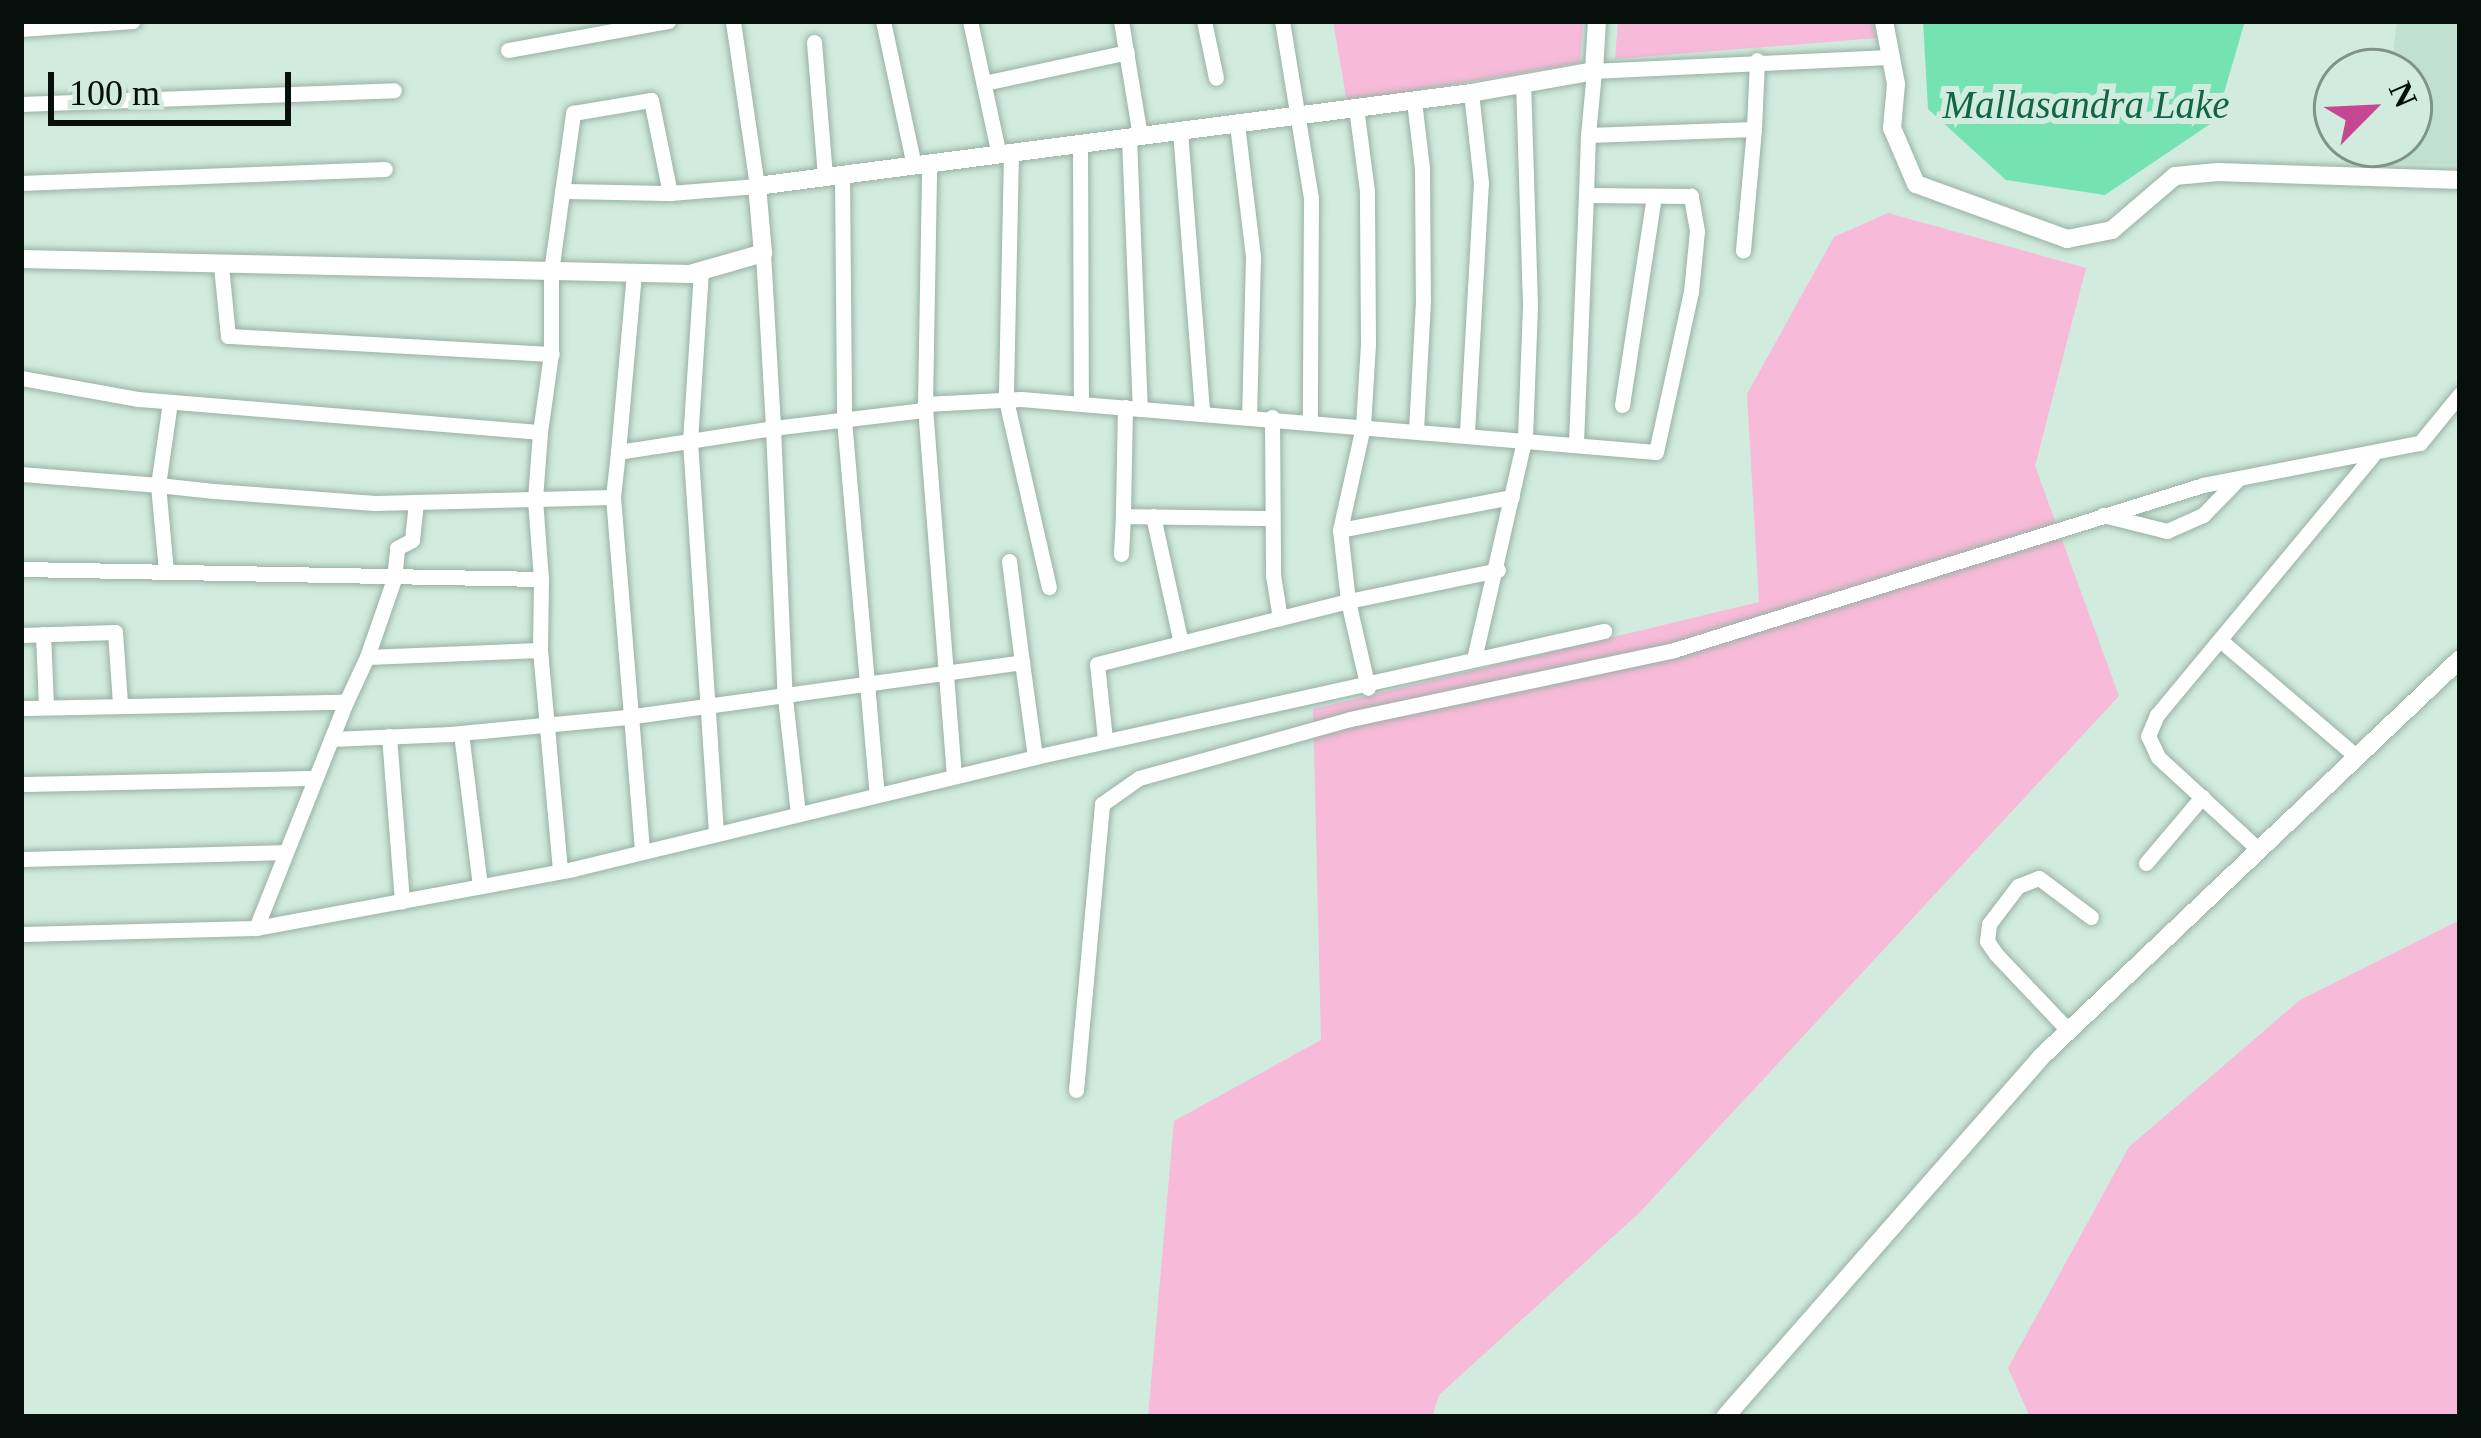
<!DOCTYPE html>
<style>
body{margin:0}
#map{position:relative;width:2481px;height:1438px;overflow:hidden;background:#d1ebde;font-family:"Times New Roman",serif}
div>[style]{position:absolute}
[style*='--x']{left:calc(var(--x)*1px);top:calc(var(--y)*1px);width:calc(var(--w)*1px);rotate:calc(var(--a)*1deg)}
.built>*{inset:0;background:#c0e1d0}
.green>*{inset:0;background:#f8bad9}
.water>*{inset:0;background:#75e2b2}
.roads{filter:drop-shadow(0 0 3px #99b1a5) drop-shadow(0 0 3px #99b1a5)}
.minor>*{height:15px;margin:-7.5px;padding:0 7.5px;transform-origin:7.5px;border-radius:7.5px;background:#fff}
.tertiary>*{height:18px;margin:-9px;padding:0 9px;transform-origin:9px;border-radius:9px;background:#fff}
span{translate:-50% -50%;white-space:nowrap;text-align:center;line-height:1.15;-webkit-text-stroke:12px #d1ebde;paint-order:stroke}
.water-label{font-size:39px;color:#116547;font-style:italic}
.frame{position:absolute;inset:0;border:24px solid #060f0b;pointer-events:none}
.north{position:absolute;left:2313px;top:48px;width:120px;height:120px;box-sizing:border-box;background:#d1ebde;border:3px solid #80938a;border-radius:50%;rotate:66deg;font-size:33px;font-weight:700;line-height:48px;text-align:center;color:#060f0b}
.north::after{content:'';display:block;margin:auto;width:42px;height:54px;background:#c54691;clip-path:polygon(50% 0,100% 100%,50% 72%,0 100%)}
.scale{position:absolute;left:48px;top:72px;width:243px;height:54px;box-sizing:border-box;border:6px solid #060f0b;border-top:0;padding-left:15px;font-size:36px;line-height:42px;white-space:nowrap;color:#060f0b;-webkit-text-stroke:9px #d1ebde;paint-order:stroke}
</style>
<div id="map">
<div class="built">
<div style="clip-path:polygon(2397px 21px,2460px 21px,2460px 164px,2380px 163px,2382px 144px,2409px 144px,2409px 72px,2391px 72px)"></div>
</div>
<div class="green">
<div style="clip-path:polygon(1333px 21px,1583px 21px,1580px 63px,1347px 102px)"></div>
<div style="clip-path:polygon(1618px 21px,1872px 21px,1877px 38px,1615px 59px)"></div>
<div style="clip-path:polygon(1888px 213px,2086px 268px,2035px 466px,2119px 696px,1639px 1213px,1439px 1395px,1432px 1417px,1148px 1417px,1174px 1121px,1321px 1040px,1313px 709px,1759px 602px,1747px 394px,1834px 237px)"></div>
<div style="clip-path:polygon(2460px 920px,2460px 1417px,2030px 1417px,2008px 1368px,2129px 1147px,2300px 1000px)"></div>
</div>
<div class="water">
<div style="clip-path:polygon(1923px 21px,2245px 21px,2216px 120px,2105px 195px,2006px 180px,1928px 109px)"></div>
</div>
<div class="roads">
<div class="minor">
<div style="--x:883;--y:21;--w:148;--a:77.9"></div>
<div style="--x:970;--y:21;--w:137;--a:77.8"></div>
<div style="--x:1121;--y:21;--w:117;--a:80.6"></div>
<div style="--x:1204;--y:21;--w:58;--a:78.1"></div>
<div style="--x:1282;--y:21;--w:179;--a:80.7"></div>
<div style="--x:1311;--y:198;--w:222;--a:90.3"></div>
<div style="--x:21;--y:29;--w:112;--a:-4.1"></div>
<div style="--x:814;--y:42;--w:135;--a:85.3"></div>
<div style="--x:508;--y:50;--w:163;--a:-10.3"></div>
<div style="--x:984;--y:83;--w:146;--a:-12.2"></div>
<div style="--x:1414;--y:101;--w:67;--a:83.2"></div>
<div style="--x:1422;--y:168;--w:133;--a:89.6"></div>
<div style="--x:1423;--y:301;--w:128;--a:93.1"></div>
<div style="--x:21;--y:104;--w:373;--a:-2.1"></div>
<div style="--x:1237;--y:124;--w:133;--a:83.1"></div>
<div style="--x:1253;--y:256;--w:160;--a:91.4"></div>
<div style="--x:1754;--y:129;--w:69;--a:-87.5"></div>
<div style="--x:1180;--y:131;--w:283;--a:85.5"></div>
<div style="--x:1588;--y:135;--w:64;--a:-84.6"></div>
<div style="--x:1594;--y:71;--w:298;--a:-2.7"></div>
<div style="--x:1129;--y:138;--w:271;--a:87.7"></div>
<div style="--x:1080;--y:144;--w:260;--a:89.8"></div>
<div style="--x:1011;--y:153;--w:247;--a:91.2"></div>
<div style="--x:1006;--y:400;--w:192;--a:77.1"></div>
<div style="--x:842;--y:175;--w:245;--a:89.5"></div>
<div style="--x:844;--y:420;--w:375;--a:85"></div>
<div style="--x:21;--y:183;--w:364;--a:-2.2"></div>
<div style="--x:562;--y:191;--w:108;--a:1.1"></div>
<div style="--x:763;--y:253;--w:175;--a:86.7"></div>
<div style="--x:773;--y:428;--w:153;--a:-6.8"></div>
<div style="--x:221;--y:266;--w:70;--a:84.3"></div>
<div style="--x:228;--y:336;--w:324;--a:3.2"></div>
<div style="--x:551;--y:354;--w:82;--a:-90"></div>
<div style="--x:551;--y:272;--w:161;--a:-82.1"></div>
<div style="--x:573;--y:113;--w:79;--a:-9.5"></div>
<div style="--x:651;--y:100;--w:95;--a:78.5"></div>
<div style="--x:670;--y:193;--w:87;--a:-4.6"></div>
<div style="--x:757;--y:186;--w:167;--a:-98.3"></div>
<div style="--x:701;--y:271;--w:170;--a:93.7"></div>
<div style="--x:690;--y:441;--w:393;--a:86.2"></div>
<div style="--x:21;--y:378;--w:119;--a:10.2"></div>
<div style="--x:138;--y:399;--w:403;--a:4.7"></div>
<div style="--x:540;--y:432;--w:79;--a:-82"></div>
<div style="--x:170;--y:402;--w:84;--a:98.2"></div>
<div style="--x:158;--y:485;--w:56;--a:6.1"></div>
<div style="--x:214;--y:491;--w:161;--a:4.3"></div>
<div style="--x:375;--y:503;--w:160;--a:-1.4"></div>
<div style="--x:535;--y:499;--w:67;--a:-85.7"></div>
<div style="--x:925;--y:404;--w:240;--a:-89"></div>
<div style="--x:1622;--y:405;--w:211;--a:-81.3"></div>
<div style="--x:1125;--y:407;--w:109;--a:91.1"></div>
<div style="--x:1123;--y:516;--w:148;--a:0.8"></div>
<div style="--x:1272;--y:417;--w:158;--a:89.6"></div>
<div style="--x:1273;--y:575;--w:44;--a:80.8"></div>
<div style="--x:1467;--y:432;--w:249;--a:-86.8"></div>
<div style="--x:1481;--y:183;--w:91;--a:-96.3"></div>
<div style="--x:1576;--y:443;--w:248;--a:-87.7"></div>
<div style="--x:618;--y:452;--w:180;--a:-84.9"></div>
<div style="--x:21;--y:474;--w:137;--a:4.6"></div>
<div style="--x:158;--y:485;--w:86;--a:84.7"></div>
<div style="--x:613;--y:497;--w:355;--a:85.3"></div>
<div style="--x:2103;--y:515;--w:66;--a:14"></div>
<div style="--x:2167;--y:531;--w:39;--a:-24"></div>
<div style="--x:2203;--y:515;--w:50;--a:-45.8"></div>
<div style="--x:1153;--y:516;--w:130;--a:77.6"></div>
<div style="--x:1340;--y:530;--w:107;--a:-77.5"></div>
<div style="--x:1363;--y:426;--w:82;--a:-86.5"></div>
<div style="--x:1368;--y:344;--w:153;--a:-90.4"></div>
<div style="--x:1367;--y:191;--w:84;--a:-97.5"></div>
<div style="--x:1121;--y:554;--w:38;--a:-87"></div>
<div style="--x:1009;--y:561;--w:102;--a:82.7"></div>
<div style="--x:21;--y:569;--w:520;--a:1.1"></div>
<div style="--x:541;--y:579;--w:80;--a:-94.3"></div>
<div style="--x:535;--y:499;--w:78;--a:-1.5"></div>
<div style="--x:613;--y:497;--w:45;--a:-83.7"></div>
<div style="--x:618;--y:452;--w:157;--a:-8.8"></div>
<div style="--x:773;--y:428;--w:270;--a:87.5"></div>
<div style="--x:785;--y:698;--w:116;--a:83.6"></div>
<div style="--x:1498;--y:570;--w:153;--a:168.3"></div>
<div style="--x:1348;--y:601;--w:71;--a:-96.4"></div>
<div style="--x:1340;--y:530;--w:175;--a:-10.9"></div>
<div style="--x:43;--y:634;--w:73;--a:87.6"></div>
<div style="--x:21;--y:635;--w:94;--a:-1.8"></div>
<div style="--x:115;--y:632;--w:72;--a:86"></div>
<div style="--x:2220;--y:640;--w:180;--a:40.5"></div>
<div style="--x:540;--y:650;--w:222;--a:84.8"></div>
<div style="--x:367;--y:657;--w:83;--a:-70.9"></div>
<div style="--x:394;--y:579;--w:31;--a:-84"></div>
<div style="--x:397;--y:548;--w:17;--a:-28"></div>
<div style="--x:412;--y:540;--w:38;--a:-84"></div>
<div style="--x:1474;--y:659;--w:228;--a:-77.1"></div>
<div style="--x:1525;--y:437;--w:133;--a:-87.8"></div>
<div style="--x:1530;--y:304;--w:220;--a:-91.8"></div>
<div style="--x:21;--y:708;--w:325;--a:-1.1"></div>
<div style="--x:346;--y:702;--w:50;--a:-65"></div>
<div style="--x:367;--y:657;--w:173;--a:-2.3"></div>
<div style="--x:540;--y:650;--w:71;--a:-89.2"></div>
<div style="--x:461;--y:733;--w:154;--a:82.9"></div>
<div style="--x:389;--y:736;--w:166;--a:85.5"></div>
<div style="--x:331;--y:739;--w:119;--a:-2.4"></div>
<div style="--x:450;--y:734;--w:178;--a:-5.5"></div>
<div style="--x:627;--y:717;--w:399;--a:-7.9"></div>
<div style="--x:1022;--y:662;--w:96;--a:82.2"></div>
<div style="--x:1035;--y:757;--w:583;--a:-12.49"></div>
<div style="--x:1105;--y:739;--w:75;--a:-96.1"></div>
<div style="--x:1097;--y:664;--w:259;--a:-14.1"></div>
<div style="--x:1348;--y:601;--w:89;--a:77.1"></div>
<div style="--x:954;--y:776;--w:373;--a:-94.5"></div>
<div style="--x:925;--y:404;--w:96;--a:-3"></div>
<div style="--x:1021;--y:399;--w:637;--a:4.77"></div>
<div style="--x:1656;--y:452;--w:164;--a:-77.7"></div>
<div style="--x:1691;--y:292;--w:61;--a:-84.4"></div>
<div style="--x:1697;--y:231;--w:36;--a:-100"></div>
<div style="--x:1691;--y:196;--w:105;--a:-179.5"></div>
<div style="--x:1586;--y:195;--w:60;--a:-88.1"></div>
<div style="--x:1588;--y:135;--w:166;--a:-2.1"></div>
<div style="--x:1754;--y:129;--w:122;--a:95.2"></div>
<div style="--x:21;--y:784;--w:292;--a:-1.2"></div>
<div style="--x:2259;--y:850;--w:137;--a:-137.4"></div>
<div style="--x:2158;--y:757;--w:23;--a:-115"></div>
<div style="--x:2148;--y:736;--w:23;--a:-67"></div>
<div style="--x:2157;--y:715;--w:337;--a:-50.3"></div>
<div style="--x:21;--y:859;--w:261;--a:-1.5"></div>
<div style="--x:2146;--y:863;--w:87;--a:-49.7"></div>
<div style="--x:256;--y:928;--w:322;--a:-10.5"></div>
<div style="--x:573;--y:869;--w:475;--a:-13.6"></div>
<div style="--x:21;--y:934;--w:235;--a:-1.5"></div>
<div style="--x:256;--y:928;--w:243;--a:-68.3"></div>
<div style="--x:2068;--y:1030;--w:105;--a:-133.5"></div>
<div style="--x:1996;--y:954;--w:16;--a:-125"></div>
<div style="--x:1987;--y:941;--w:17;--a:-83"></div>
<div style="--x:1989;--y:924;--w:48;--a:-52.7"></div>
<div style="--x:2018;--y:886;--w:22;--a:-21"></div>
<div style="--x:2039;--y:878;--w:65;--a:36.9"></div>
<div style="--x:1076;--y:1090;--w:287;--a:-84.8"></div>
<div style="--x:1102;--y:804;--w:45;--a:-35.1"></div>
<div style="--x:1139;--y:778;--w:219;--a:-15.6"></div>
<div style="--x:1350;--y:719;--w:331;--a:-12"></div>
<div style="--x:1674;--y:650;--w:554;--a:-17.32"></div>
<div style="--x:2203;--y:485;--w:221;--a:-11"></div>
<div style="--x:2420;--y:443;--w:63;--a:-50.8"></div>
</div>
<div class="tertiary">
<div style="--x:1884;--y:21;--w:64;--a:79.2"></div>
<div style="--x:1896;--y:84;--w:44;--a:95.2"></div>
<div style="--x:1892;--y:128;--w:61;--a:66.8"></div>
<div style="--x:1916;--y:184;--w:161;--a:20"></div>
<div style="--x:2067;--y:239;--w:46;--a:-11.3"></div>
<div style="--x:2112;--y:230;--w:83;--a:-40.6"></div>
<div style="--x:2175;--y:176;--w:43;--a:-5.3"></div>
<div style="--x:2218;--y:172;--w:242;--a:1.9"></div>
<div style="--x:21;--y:259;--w:669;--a:1.28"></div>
<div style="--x:690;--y:274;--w:76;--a:-16"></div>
<div style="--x:763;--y:253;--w:67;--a:-95.1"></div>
<div style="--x:757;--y:186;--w:720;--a:-7.42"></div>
<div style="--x:1471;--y:93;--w:125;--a:-10.1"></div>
<div style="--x:1594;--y:71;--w:50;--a:-86.6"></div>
<div style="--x:1725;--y:1417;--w:478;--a:-48.7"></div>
<div style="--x:2040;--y:1058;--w:579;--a:-43.53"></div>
</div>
</div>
<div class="water-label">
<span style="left:2086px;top:105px">Mallasandra Lake</span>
</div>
<div class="frame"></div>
<div class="north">N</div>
<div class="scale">100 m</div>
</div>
